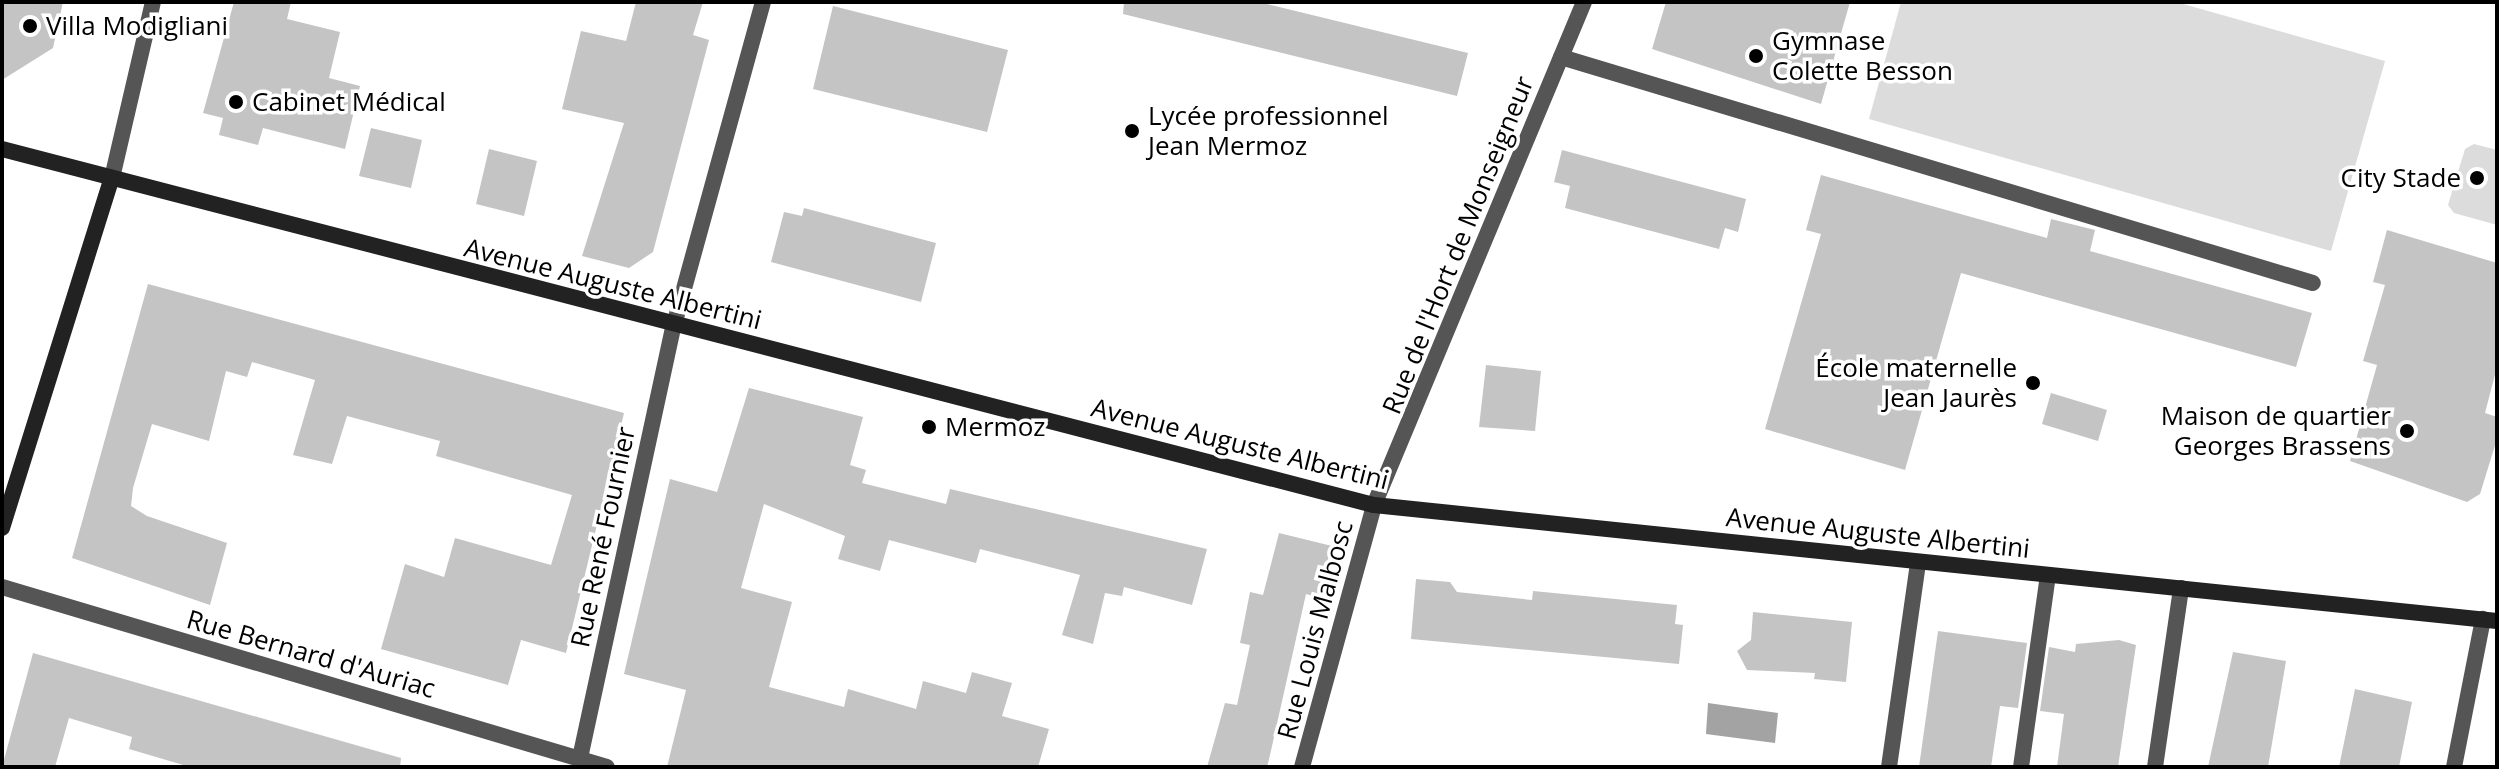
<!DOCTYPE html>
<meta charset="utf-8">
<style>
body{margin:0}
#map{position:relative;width:2499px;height:769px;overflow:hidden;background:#fff;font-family:"Open Sans",sans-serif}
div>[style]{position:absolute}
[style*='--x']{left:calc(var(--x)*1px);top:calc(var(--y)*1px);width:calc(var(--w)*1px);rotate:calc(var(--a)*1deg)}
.green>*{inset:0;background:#dcdcdc}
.water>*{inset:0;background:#a3a3a3}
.building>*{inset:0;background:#c4c4c4}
.lane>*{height:16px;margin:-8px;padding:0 8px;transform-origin:8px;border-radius:8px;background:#555}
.street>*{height:16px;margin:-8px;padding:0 8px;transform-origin:8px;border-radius:8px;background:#555}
.secondary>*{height:16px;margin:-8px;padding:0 8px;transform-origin:8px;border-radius:8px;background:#222}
.dots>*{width:22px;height:22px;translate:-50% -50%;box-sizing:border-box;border:4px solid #fff;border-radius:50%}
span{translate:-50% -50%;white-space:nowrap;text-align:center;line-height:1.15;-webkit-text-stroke:7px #fff;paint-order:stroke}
.poi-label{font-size:26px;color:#000}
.left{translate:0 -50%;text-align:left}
.right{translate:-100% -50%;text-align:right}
.street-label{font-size:26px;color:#000}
.frame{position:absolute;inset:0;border:4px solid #000;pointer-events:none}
</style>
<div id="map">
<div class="green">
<div style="clip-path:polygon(1901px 2px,2176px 2px,2385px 61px,2331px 251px,1869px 119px)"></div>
<div style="clip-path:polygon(2474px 144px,2497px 150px,2497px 225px,2454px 213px,2448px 205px,2465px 149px)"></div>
</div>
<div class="water">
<div style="clip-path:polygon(1708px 703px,1778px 713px,1775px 743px,1706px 734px)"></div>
</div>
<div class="building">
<div style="clip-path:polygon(2px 2px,63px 2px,53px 48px,2px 80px)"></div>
<div style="clip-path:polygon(234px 2px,291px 2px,287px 19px,340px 32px,329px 78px,360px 86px,345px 149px,263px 128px,258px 145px,219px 135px,223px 118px,203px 113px)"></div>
<div style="clip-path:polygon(636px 2px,703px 2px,693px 35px,709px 40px,653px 252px,629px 268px,582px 256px,624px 123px,562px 109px,581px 31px,626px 41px)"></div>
<div style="clip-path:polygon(1124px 2px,1259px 2px,1468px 53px,1457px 96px,1123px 14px)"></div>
<div style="clip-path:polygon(1666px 2px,1850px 2px,1821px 104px,1652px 49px)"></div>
<div style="clip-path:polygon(833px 6px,1008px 50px,987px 132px,813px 89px)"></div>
<div style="clip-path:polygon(371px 128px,422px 140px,411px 188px,359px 176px)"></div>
<div style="clip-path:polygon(489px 149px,537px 161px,524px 216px,476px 204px)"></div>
<div style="clip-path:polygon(1562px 150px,1746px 199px,1738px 232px,1725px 228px,1719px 249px,1565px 208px,1570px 186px,1554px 182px)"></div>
<div style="clip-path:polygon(1821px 175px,2047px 238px,2051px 219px,2095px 230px,2090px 251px,2312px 313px,2296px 367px,1961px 273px,1905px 470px,1765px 429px,1821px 234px,1806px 230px)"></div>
<div style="clip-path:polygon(804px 208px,936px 243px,921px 302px,771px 262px,784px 212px,802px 216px)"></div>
<div style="clip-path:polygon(2387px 230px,2497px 263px,2497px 367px,2485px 413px,2497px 417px,2497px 439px,2480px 494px,2467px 502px,2350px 461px,2377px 365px,2363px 361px,2385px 285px,2373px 282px)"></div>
<div style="clip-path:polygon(148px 284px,624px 413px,566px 653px,521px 640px,508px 685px,381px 649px,405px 564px,444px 577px,455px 538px,551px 565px,572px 495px,436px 456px,440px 441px,347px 416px,332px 464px,293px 455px,315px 380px,252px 362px,247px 377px,226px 371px,209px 441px,152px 424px,133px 488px,131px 506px,147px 516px,227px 543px,210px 605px,72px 558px)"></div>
<div style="clip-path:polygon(1486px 365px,1541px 371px,1535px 431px,1479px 427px)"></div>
<div style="clip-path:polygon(749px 388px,863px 417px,850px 465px,866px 470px,862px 483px,946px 504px,950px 489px,1207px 549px,1192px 605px,1124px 587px,1122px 596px,1105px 593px,1093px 644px,1062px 635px,1080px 575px,980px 549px,976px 563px,889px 540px,880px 571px,838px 559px,845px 536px,764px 504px,741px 588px,792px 602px,769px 687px,844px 707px,848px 689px,916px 709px,923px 681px,966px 693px,972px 672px,1012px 683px,1002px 716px,1049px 729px,1038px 767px,667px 767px,686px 690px,624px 674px,635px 627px,670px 479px,717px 492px)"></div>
<div style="clip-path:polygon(2051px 393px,2107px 410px,2098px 441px,2042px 424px)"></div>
<div style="clip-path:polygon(1279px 533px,1332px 546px,1317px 597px,1306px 594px,1270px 755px,1267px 767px,1207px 767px,1225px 703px,1237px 705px,1250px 645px,1240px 643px,1250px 592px,1263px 595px)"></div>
<div style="clip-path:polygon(1416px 579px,1450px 582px,1457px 592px,1532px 600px,1533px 591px,1677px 605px,1675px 624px,1683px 625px,1679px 664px,1411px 639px)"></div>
<div style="clip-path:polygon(1753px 612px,1852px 622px,1846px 682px,1814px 679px,1815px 673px,1747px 670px,1737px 651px,1751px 640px)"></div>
<div style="clip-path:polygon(1938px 631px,2027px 643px,2018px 708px,2000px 706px,1991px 767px,1919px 767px)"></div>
<div style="clip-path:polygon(2119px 640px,2136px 645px,2118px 767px,2057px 767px,2064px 714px,2040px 711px,2049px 647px,2075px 652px,2076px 644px)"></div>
<div style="clip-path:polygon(2233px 652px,2286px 661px,2268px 767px,2208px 767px)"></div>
<div style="clip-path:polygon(33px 653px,401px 758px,400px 767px,190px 767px,129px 749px,132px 737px,69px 718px,55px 767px,2px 767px)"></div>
<div style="clip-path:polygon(2355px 689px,2412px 702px,2399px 767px,2339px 767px)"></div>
</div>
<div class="lane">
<div style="--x:1561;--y:57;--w:785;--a:16.73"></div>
<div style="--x:1889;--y:767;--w:207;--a:-81.9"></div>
<div style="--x:2021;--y:767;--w:194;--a:-82"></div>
</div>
<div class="street">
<div style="--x:112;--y:178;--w:181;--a:-76.9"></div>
<div style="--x:2;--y:587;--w:631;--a:16.57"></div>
<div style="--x:580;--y:758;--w:443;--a:-77.8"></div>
<div style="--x:674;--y:325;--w:335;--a:-74.6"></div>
<div style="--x:1302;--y:767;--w:272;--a:-74.6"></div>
<div style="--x:1374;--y:505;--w:545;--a:-67.34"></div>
<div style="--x:2155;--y:767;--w:181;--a:-81.7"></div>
<div style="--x:2454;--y:767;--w:151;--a:-78.9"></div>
</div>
<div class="secondary">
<div style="--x:2;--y:149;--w:1417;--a:14.55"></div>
<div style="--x:1374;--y:505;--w:1129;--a:5.9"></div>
<div style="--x:2;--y:528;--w:367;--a:-72.6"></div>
</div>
<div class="dots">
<div style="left:30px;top:26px;background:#000"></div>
<div style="left:1756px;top:56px;background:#000"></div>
<div style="left:236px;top:102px;background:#000"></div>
<div style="left:1132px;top:131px;background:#000"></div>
<div style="left:2477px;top:178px;background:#000"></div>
<div style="left:2033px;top:383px;background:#000"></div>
<div style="left:929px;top:427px;background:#000"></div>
<div style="left:2407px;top:431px;background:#000"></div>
</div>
<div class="poi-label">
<span class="left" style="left:46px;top:26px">Villa Modigliani</span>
<span class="left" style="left:1772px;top:56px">Gymnase<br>Colette Besson</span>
<span class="left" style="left:252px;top:102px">Cabinet Médical</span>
<span class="left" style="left:1148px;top:131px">Lycée professionnel<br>Jean Mermoz</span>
<span class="right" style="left:2461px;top:178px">City Stade</span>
<span class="right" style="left:2017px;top:383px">École maternelle<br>Jean Jaurès</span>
<span class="right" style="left:2391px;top:431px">Maison de quartier<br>Georges Brassens</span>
<span class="left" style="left:945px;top:427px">Mermoz</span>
</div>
<div class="street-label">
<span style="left:1458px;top:245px;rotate:-68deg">Rue de l'Hort de Monseigneur</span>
<span style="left:613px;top:284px;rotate:14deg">Avenue Auguste Albertini</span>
<span style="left:1240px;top:444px;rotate:14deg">Avenue Auguste Albertini</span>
<span style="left:1878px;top:533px;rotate:6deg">Avenue Auguste Albertini</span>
<span style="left:603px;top:537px;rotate:-78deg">Rue René Fournier</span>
<span style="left:1315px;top:630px;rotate:-75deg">Rue Louis Malbosc</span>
<span style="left:311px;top:654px;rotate:16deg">Rue Bernard d'Auriac</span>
</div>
<div class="frame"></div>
</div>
